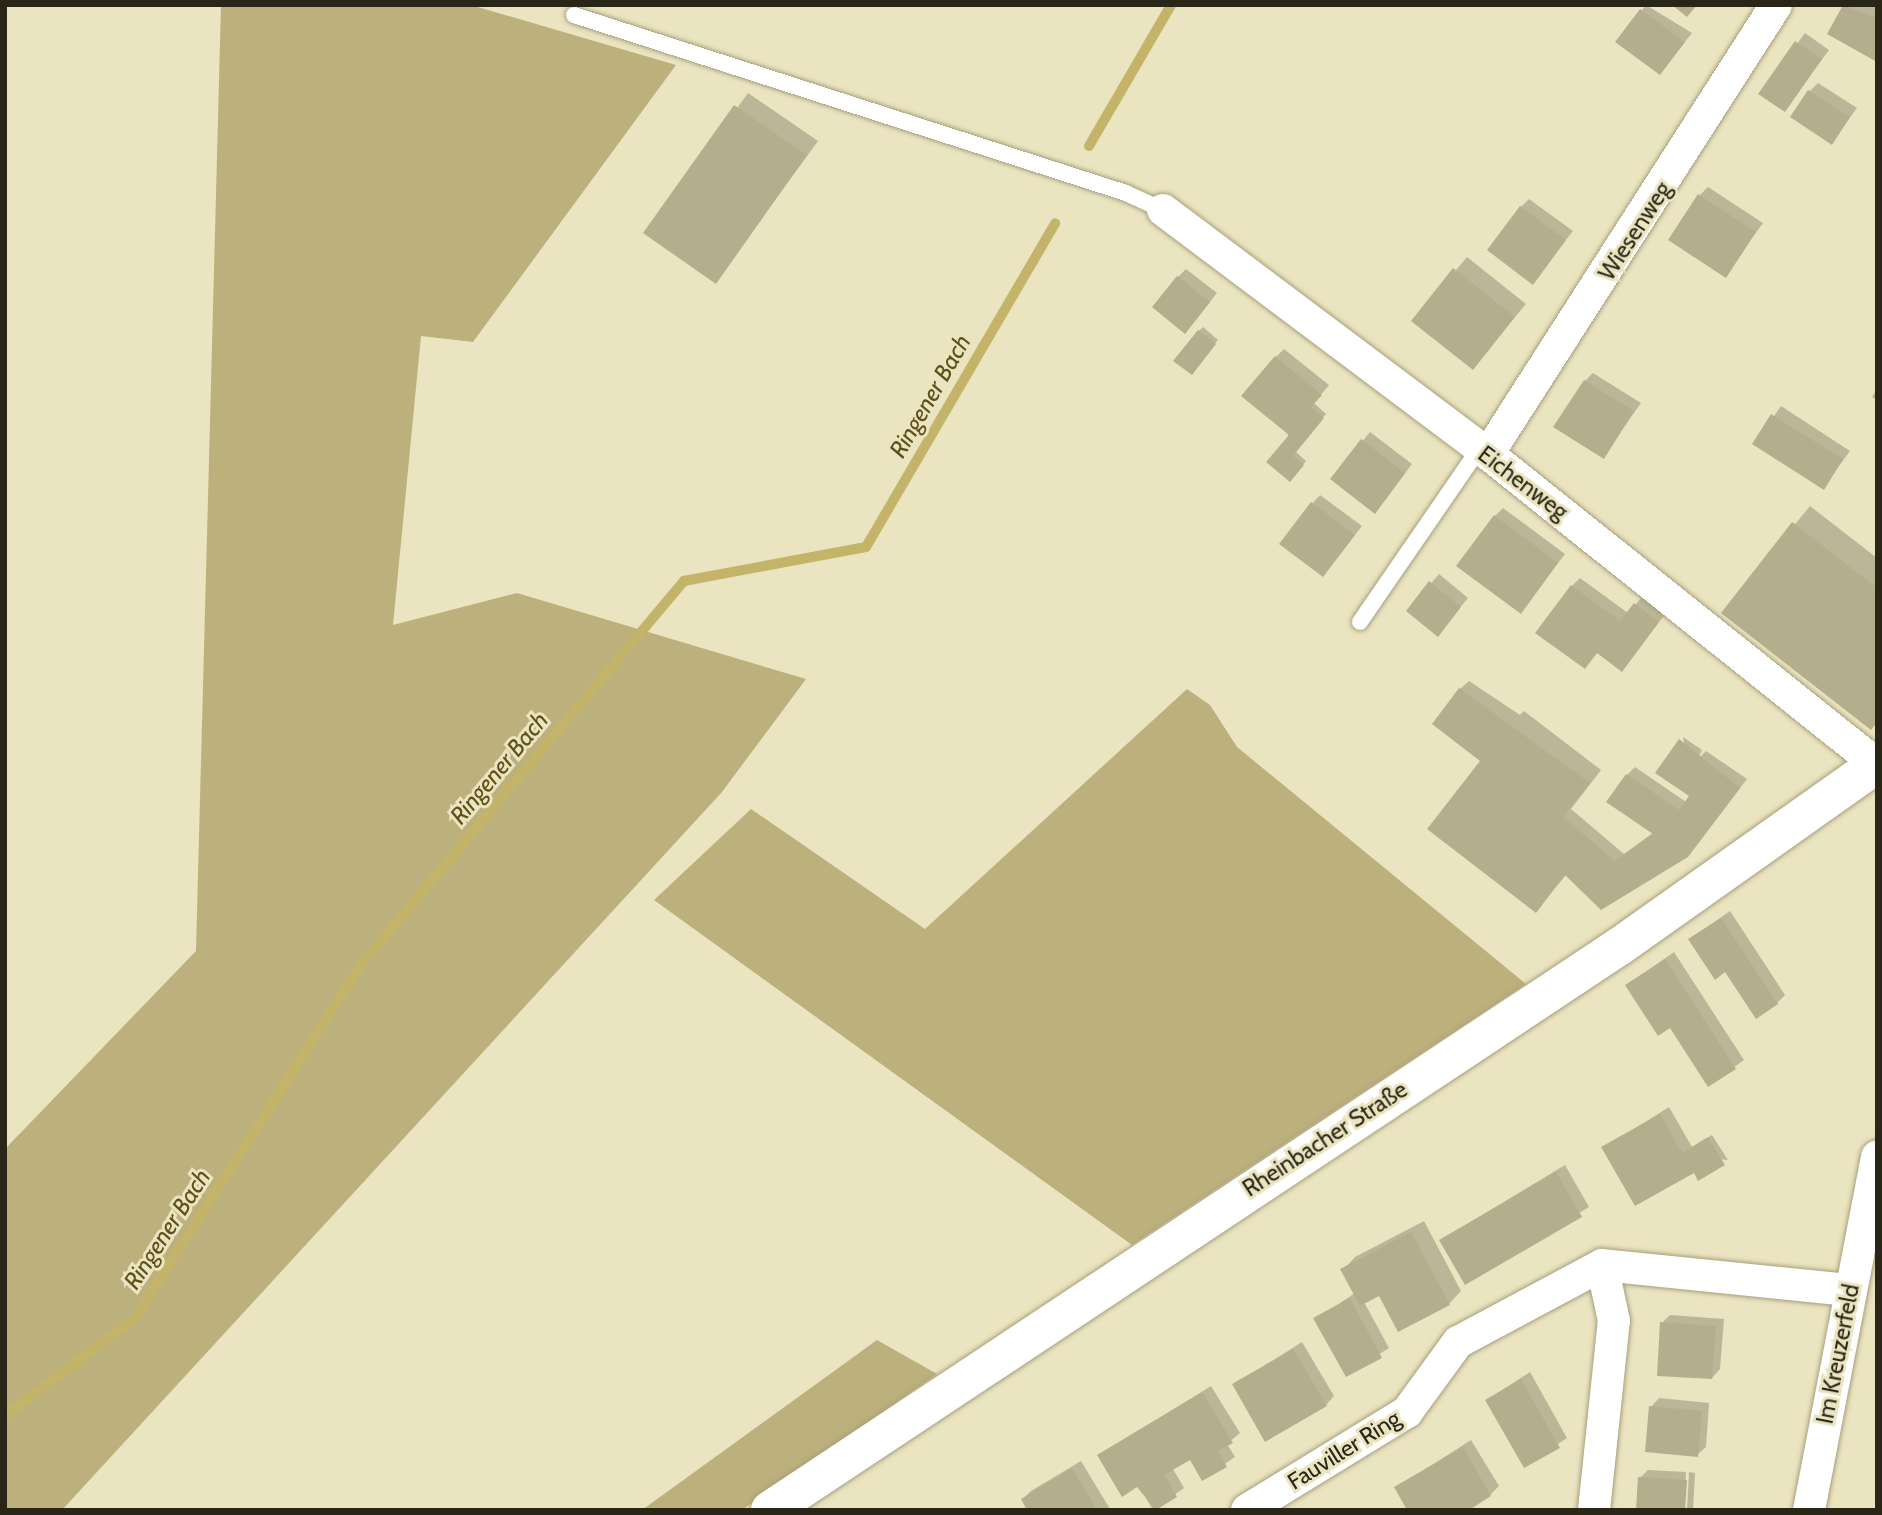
<!DOCTYPE html>
<meta charset="utf-8">
<style>
body{margin:0}
#map{position:relative;width:1882px;height:1515px;overflow:hidden;background:#ebe4c0;font-family:Cabin,sans-serif}
div>[style]{position:absolute}
[style*='--x']{left:calc(var(--x)*1px);top:calc(var(--y)*1px);width:calc(var(--w)*1px);rotate:calc(var(--a)*1deg)}
.green>*{inset:0;background:#bcb07c}
.shadow>*{inset:0;background:#0003}
.stream>*{height:10px;margin:-5px;padding:0 5px;transform-origin:5px;border-radius:5px;background:#c4b46a}
.building>*{inset:0;background:#b5ae8c}
.roads{filter:drop-shadow(0 0 2px #a69f7d) drop-shadow(0 0 2px #a69f7d)}
.service>*{height:16px;margin:-8px;padding:0 8px;transform-origin:8px;border-radius:8px;background:#fff}
.minor>*{height:32px;margin:-16px;padding:0 16px;transform-origin:16px;border-radius:16px;background:#fff}
.secondary>*{height:38px;margin:-19px;padding:0 19px;transform-origin:19px;border-radius:19px;background:#fff}
span{translate:-50% -50%;white-space:nowrap;text-align:center;line-height:1.15;-webkit-text-stroke:6px #ebe4c0;paint-order:stroke}
.street-label{font-size:23px;color:#292618}
.water-label{font-size:24px;color:#5d5119;font-style:italic}
.frame{position:absolute;inset:0;border:7px solid #292618;pointer-events:none}
</style>
<div id="map">
<div class="green">
<div style="clip-path:polygon(221px 5px,471px 5px,676px 65px,473px 342px,421px 336px,393px 625px,517px 593px,806px 679px,722px 792px,62px 1510px,5px 1510px,5px 1149px,196px 951px)"></div>
<div style="clip-path:polygon(1187px 689px,1210px 705px,1237px 747px,1526px 984px,1132px 1245px,654px 900px,751px 809px,925px 929px)"></div>
<div style="clip-path:polygon(877px 1340px,937px 1374px,742px 1510px,642px 1510px)"></div>
</div>
<div class="shadow">
<div style="clip-path:polygon(1646px 5px,1692px 33px,1660px 73px,1618px 41px)"></div>
<div style="clip-path:polygon(1845px 5px,1877px 5px,1877px 59px,1830px 33px)"></div>
<div style="clip-path:polygon(1805px 33px,1829px 50px,1785px 110px,1761px 93px)"></div>
<div style="clip-path:polygon(1818px 83px,1857px 108px,1832px 142px,1810px 91px)"></div>
<div style="clip-path:polygon(748px 93px,818px 141px,716px 281px,646px 233px)"></div>
<div style="clip-path:polygon(1708px 187px,1763px 223px,1725px 275px,1700px 195px)"></div>
<div style="clip-path:polygon(1529px 199px,1573px 231px,1533px 282px,1521px 207px)"></div>
<div style="clip-path:polygon(1467px 257px,1526px 304px,1472px 368px,1413px 321px)"></div>
<div style="clip-path:polygon(1186px 269px,1217px 293px,1193px 323px,1178px 277px)"></div>
<div style="clip-path:polygon(1203px 327px,1218px 340px,1195px 369px,1199px 331px)"></div>
<div style="clip-path:polygon(1284px 349px,1329px 385px,1314px 403px,1326px 414px,1295px 451px,1306px 461px,1294px 476px,1276px 357px)"></div>
<div style="clip-path:polygon(1593px 373px,1641px 403px,1603px 457px,1585px 381px)"></div>
<div style="clip-path:polygon(1877px 389px,1877px 400px,1872px 397px)"></div>
<div style="clip-path:polygon(1781px 406px,1850px 451px,1823px 488px,1754px 444px)"></div>
<div style="clip-path:polygon(1370px 432px,1412px 464px,1383px 503px,1332px 479px)"></div>
<div style="clip-path:polygon(1320px 495px,1362px 526px,1323px 575px,1312px 504px)"></div>
<div style="clip-path:polygon(1810px 506px,1877px 558px,1877px 721px,1723px 612px)"></div>
<div style="clip-path:polygon(1503px 508px,1565px 554px,1521px 611px,1495px 516px)"></div>
<div style="clip-path:polygon(1439px 574px,1468px 598px,1438px 634px,1408px 611px)"></div>
<div style="clip-path:polygon(1580px 578px,1628px 613px,1643px 596px,1666px 613px,1622px 670px,1598px 652px,1585px 667px,1572px 586px)"></div>
<div style="clip-path:polygon(1469px 681px,1520px 715px,1524px 711px,1601px 770px,1571px 809px,1624px 854px,1654px 832px,1627px 775px,1635px 767px,1686px 802px,1691px 795px,1683px 737px,1702px 750px,1698px 759px,1706px 751px,1747px 779px,1696px 846px,1567px 874px,1536px 910px,1488px 754px,1460px 689px)"></div>
<div style="clip-path:polygon(1730px 911px,1785px 995px,1777px 1003px,1690px 939px)"></div>
<div style="clip-path:polygon(1674px 952px,1744px 1060px,1709px 1085px,1670px 1026px,1627px 985px)"></div>
<div style="clip-path:polygon(1669px 1107px,1692px 1147px,1712px 1135px,1728px 1160px,1604px 1148px)"></div>
<div style="clip-path:polygon(1565px 1165px,1589px 1207px,1465px 1283px,1441px 1240px)"></div>
<div style="clip-path:polygon(1424px 1221px,1461px 1291px,1449px 1304px,1380px 1294px,1364px 1302px,1389px 1348px,1346px 1375px,1316px 1319px,1355px 1293px,1343px 1270px,1355px 1257px)"></div>
<div style="clip-path:polygon(1670px 1315px,1724px 1319px,1720px 1369px,1712px 1378px,1662px 1323px)"></div>
<div style="clip-path:polygon(1302px 1342px,1334px 1396px,1326px 1405px,1234px 1385px)"></div>
<div style="clip-path:polygon(1530px 1372px,1567px 1438px,1525px 1466px,1487px 1400px)"></div>
<div style="clip-path:polygon(1211px 1386px,1240px 1433px,1227px 1444px,1235px 1457px,1203px 1479px,1191px 1458px,1173px 1469px,1184px 1488px,1153px 1510px,1138px 1485px,1100px 1456px)"></div>
<div style="clip-path:polygon(1659px 1398px,1709px 1403px,1706px 1447px,1697px 1455px,1651px 1407px)"></div>
<div style="clip-path:polygon(1471px 1440px,1499px 1486px,1490px 1495px,1465px 1510px,1396px 1488px)"></div>
<div style="clip-path:polygon(1081px 1461px,1110px 1509px,1029px 1510px,1023px 1499px,1031px 1491px)"></div>
<div style="clip-path:polygon(1648px 1470px,1686px 1472px,1684px 1510px,1640px 1478px)"></div>
<div style="clip-path:polygon(1689px 1472px,1695px 1473px,1693px 1510px,1687px 1510px)"></div>
</div>
<div class="stream">
<div style="--x:1089;--y:146;--w:163;--a:-59.8"></div>
<div style="--x:5;--y:1416;--w:163;--a:-37"></div>
<div style="--x:135;--y:1318;--w:419;--a:-57.4"></div>
<div style="--x:361;--y:965;--w:502;--a:-49.93"></div>
<div style="--x:684;--y:581;--w:185;--a:-10.6"></div>
<div style="--x:866;--y:547;--w:375;--a:-59.7"></div>
</div>
<div class="building">
<div style="clip-path:polygon(1672px 5px,1697px 5px,1687px 17px)"></div>
<div style="clip-path:polygon(1843px 5px,1877px 18px,1877px 62px,1827px 34px)"></div>
<div style="clip-path:polygon(1640px 9px,1685px 42px,1660px 75px,1615px 42px)"></div>
<div style="clip-path:polygon(1795px 41px,1822px 59px,1785px 112px,1758px 94px)"></div>
<div style="clip-path:polygon(1808px 90px,1850px 117px,1832px 145px,1790px 117px)"></div>
<div style="clip-path:polygon(734px 105px,807px 155px,716px 284px,643px 233px)"></div>
<div style="clip-path:polygon(1698px 194px,1756px 232px,1726px 278px,1668px 240px)"></div>
<div style="clip-path:polygon(1520px 206px,1566px 240px,1533px 285px,1487px 250px)"></div>
<div style="clip-path:polygon(1453px 268px,1515px 317px,1473px 370px,1411px 321px)"></div>
<div style="clip-path:polygon(1177px 276px,1210px 302px,1185px 334px,1152px 307px)"></div>
<div style="clip-path:polygon(1198px 330px,1216px 344px,1192px 375px,1173px 361px)"></div>
<div style="clip-path:polygon(1275px 356px,1322px 395px,1311px 407px,1324px 418px,1293px 456px,1304px 465px,1290px 482px,1266px 462px,1289px 435px,1241px 396px)"></div>
<div style="clip-path:polygon(1584px 380px,1634px 411px,1604px 459px,1553px 427px)"></div>
<div style="clip-path:polygon(1771px 414px,1843px 459px,1824px 490px,1752px 444px)"></div>
<div style="clip-path:polygon(1361px 439px,1405px 473px,1375px 514px,1330px 479px)"></div>
<div style="clip-path:polygon(1311px 502px,1355px 535px,1323px 577px,1279px 544px)"></div>
<div style="clip-path:polygon(1494px 515px,1558px 563px,1521px 614px,1456px 566px)"></div>
<div style="clip-path:polygon(1792px 522px,1877px 588px,1877px 722px,1871px 730px,1721px 613px)"></div>
<div style="clip-path:polygon(1429px 581px,1461px 607px,1438px 637px,1406px 611px)"></div>
<div style="clip-path:polygon(1571px 585px,1620px 621px,1634px 603px,1659px 622px,1622px 672px,1597px 653px,1585px 669px,1535px 633px)"></div>
<div style="clip-path:polygon(1459px 688px,1590px 783px,1563px 817px,1615px 861px,1653px 834px,1606px 802px,1626px 774px,1679px 810px,1689px 796px,1655px 773px,1679px 739px,1740px 788px,1688px 857px,1601px 910px,1565px 875px,1536px 913px,1427px 829px,1480px 761px,1432px 724px)"></div>
<div style="clip-path:polygon(1721px 918px,1778px 1004px,1756px 1019px,1725px 972px,1715px 980px,1688px 939px)"></div>
<div style="clip-path:polygon(1665px 959px,1736px 1069px,1708px 1087px,1670px 1028px,1658px 1036px,1625px 985px)"></div>
<div style="clip-path:polygon(1660px 1114px,1682px 1153px,1708px 1137px,1725px 1165px,1698px 1181px,1694px 1173px,1635px 1206px,1601px 1147px)"></div>
<div style="clip-path:polygon(1556px 1172px,1582px 1217px,1465px 1285px,1439px 1240px)"></div>
<div style="clip-path:polygon(1411px 1232px,1450px 1305px,1398px 1332px,1379px 1296px,1360px 1306px,1340px 1269px)"></div>
<div style="clip-path:polygon(1350px 1298px,1382px 1358px,1346px 1377px,1313px 1318px)"></div>
<div style="clip-path:polygon(1660px 1322px,1716px 1326px,1712px 1379px,1657px 1376px)"></div>
<div style="clip-path:polygon(1293px 1349px,1327px 1406px,1265px 1442px,1232px 1384px)"></div>
<div style="clip-path:polygon(1521px 1379px,1560px 1448px,1524px 1468px,1485px 1400px)"></div>
<div style="clip-path:polygon(1202px 1392px,1233px 1443px,1218px 1451px,1227px 1467px,1202px 1481px,1190px 1460px,1164px 1475px,1177px 1497px,1156px 1510px,1137px 1487px,1122px 1497px,1097px 1455px)"></div>
<div style="clip-path:polygon(1649px 1406px,1702px 1411px,1698px 1457px,1645px 1452px)"></div>
<div style="clip-path:polygon(1463px 1447px,1491px 1496px,1469px 1510px,1407px 1510px,1394px 1487px)"></div>
<div style="clip-path:polygon(1072px 1468px,1097px 1510px,1027px 1510px,1021px 1499px)"></div>
<div style="clip-path:polygon(1638px 1477px,1687px 1480px,1685px 1510px,1636px 1510px)"></div>
</div>
<div class="roads">
<div class="service">
<div style="--x:574;--y:15;--w:580;--a:17.87"></div>
<div style="--x:1126;--y:193;--w:41;--a:24.7"></div>
<div style="--x:1360;--y:622;--w:209;--a:-55.5"></div>
</div>
<div class="minor">
<div style="--x:1163;--y:210;--w:406;--a:36.9"></div>
<div style="--x:1488;--y:454;--w:497;--a:38.6"></div>
<div style="--x:1488;--y:454;--w:533;--a:-57.32"></div>
<div style="--x:1247;--y:1510;--w:188;--a:-31.5"></div>
<div style="--x:1407;--y:1412;--w:87;--a:-53.9"></div>
<div style="--x:1458;--y:1342;--w:163;--a:-28.1"></div>
<div style="--x:1602;--y:1265;--w:249;--a:5.8"></div>
<div style="--x:1594;--y:1510;--w:190;--a:-84"></div>
<div style="--x:1614;--y:1321;--w:57;--a:-102.1"></div>
<div style="--x:1809;--y:1510;--w:360;--a:-79.1"></div>
</div>
<div class="secondary">
<div style="--x:770;--y:1510;--w:1020;--a:-33.57"></div>
<div style="--x:1620;--y:946;--w:315;--a:-35.3"></div>
</div>
</div>
<div class="street-label">
<span style="left:1635px;top:231px;rotate:-57deg">Wiesenweg</span>
<span style="left:1523px;top:483px;rotate:37deg">Eichenweg</span>
<span style="left:1325px;top:1139px;rotate:-33deg">Rheinbacher Straße</span>
<span style="left:1838px;top:1354px;rotate:-79deg">Im Kreuzerfeld</span>
<span style="left:1344px;top:1450px;rotate:-32deg">Fauviller Ring</span>
</div>
<div class="water-label">
<span style="left:930px;top:396px;rotate:-60deg">Ringener Bach</span>
<span style="left:499px;top:768px;rotate:-50deg">Ringener Bach</span>
<span style="left:167px;top:1229px;rotate:-57deg">Ringener Bach</span>
</div>
<div class="frame"></div>
</div>
